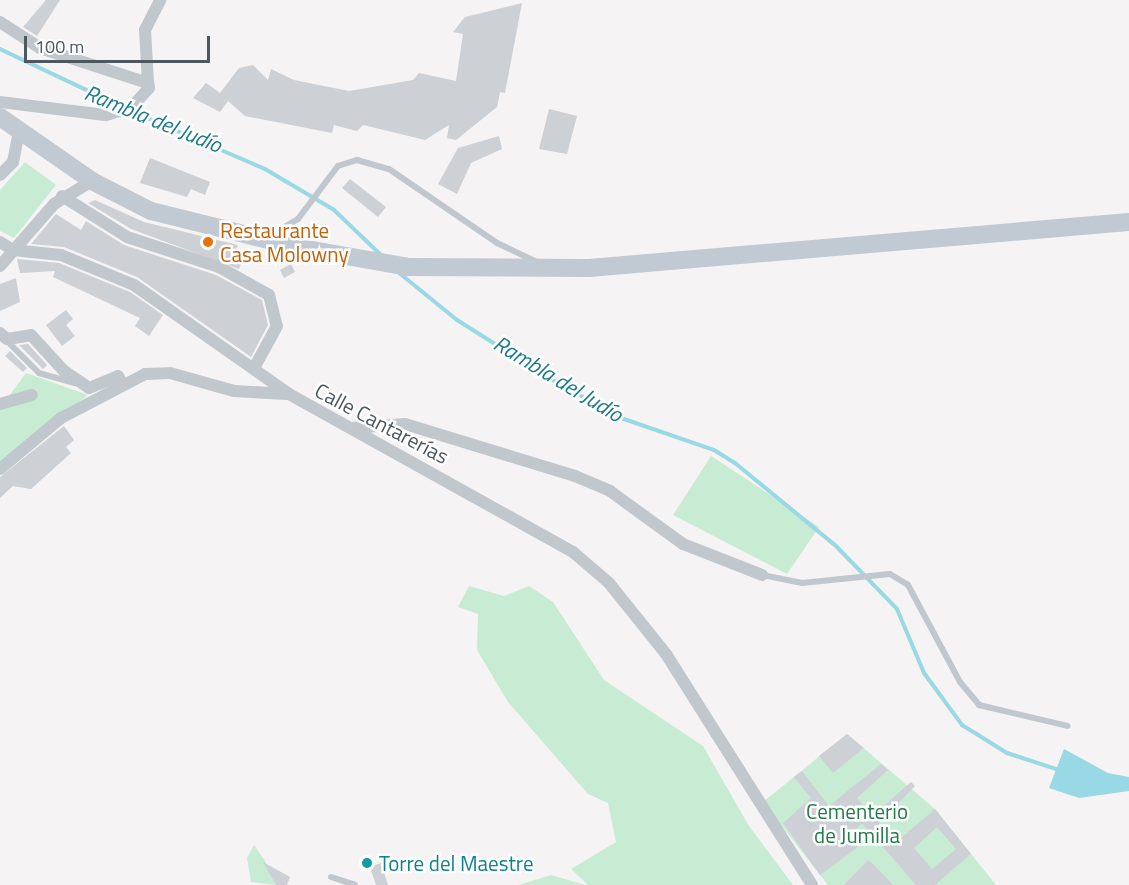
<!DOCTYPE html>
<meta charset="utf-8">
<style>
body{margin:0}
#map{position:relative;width:1129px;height:885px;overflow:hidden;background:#f5f3f3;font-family:"Titillium Web",sans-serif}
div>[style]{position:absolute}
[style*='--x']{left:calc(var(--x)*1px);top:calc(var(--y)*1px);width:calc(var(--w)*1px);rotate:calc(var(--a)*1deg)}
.green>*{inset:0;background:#c7ecd3}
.water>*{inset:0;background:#99d9e5}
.stream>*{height:4px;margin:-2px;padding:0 2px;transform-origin:2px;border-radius:2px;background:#99d9e5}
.building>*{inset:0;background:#cdd0d4}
.lane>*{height:6px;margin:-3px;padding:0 3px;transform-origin:3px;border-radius:3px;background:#c0c7cd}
.street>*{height:12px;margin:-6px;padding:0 6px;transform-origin:6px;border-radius:6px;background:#c0c7cd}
.secondary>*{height:18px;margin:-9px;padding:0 9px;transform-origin:9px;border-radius:9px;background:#c1cad2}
.dots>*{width:16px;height:16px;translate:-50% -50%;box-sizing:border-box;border:3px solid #fff;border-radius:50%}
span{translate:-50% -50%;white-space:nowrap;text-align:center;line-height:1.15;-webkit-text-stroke:5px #fff;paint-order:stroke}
.food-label{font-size:21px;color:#c56008}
.left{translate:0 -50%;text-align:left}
.street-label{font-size:21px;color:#4c575e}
.park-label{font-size:21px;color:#227b49}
.culture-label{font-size:21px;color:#0d838f}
.water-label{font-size:22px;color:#1a7b8c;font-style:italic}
.scale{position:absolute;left:24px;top:36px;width:186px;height:27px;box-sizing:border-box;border:3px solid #4c575e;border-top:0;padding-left:8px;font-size:18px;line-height:21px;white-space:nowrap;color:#4c575e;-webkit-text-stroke:4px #fff;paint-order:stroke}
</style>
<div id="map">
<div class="green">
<div style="clip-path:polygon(25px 162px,56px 185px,14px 238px,0 231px,0 190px)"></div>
<div style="clip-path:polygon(26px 373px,88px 395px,0 464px,0 408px)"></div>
<div style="clip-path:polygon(711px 456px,819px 527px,787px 574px,673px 515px)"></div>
<div style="clip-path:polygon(469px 586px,504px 596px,529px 586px,553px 602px,604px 680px,703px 746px,749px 826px,793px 885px,588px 885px,571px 869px,616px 842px,608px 803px,588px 794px,508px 702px,477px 650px,478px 614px,458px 607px)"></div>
<div style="clip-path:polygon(847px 734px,935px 809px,996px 885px,828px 885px,763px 802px)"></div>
<div style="clip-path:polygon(254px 845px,265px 861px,276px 885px,251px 882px,247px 858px)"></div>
<div style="clip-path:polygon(551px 875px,585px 885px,519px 885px)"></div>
</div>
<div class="water">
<div style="clip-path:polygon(1064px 749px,1108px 773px,1129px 777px,1129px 791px,1079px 798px,1049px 788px)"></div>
</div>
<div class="stream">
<div style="--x:0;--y:49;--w:135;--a:25.4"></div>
<div style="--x:131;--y:111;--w:146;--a:23.4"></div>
<div style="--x:265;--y:169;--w:80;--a:30.7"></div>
<div style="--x:334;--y:210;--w:66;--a:43.8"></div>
<div style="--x:398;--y:272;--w:76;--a:39.1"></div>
<div style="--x:457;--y:320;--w:109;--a:32.2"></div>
<div style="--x:549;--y:378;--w:82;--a:29.1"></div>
<div style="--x:621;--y:418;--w:98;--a:19"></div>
<div style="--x:714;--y:450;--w:25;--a:32"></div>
<div style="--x:735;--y:463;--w:129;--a:39.4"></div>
<div style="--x:835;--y:545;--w:89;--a:45.9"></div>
<div style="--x:897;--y:609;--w:69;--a:67.1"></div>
<div style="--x:924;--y:673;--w:64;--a:53.8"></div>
<div style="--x:962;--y:725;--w:53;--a:31.9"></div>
<div style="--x:1007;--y:753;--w:52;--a:18.1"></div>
</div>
<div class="building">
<div style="clip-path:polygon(46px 0,60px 0,37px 36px,23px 27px)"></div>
<div style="clip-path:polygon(522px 3px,505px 93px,500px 92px,497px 107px,456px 140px,447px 138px,449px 125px,425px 140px,363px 125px,357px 131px,334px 125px,332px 133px,245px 116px,228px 101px,220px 112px,193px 98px,206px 83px,220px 93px,239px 68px,253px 65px,268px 80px,271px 69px,294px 80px,349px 91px,413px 80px,419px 73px,456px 81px,463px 34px,453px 32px,465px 17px)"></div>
<div style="clip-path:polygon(549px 109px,577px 116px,567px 154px,539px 149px)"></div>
<div style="clip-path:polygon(499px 136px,502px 149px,471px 163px,457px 194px,438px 184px,458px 148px)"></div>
<div style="clip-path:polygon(150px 158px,210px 182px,205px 195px,191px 189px,187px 197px,140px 183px)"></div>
<div style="clip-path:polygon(350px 179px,386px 207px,378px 217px,342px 188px)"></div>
<div style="clip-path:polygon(95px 200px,144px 222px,238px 245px,236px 250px,245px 254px,239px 269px,131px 229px,88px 203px)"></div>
<div style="clip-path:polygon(56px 214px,81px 230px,86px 221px,124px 245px,216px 275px,262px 300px,268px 325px,251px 357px,137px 277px,64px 247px,31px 244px)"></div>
<div style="clip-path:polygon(17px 259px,59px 263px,130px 292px,163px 315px,149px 336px,135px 326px,140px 318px,53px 277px,55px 271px,20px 273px)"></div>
<div style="clip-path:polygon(291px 264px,295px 272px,284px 278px,280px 270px)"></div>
<div style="clip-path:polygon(16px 278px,20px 302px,0 311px,0 284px)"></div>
<div style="clip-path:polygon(66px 310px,73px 319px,66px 325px,75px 336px,62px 346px,46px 325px)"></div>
<div style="clip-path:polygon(28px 344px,47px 365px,43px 369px,19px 345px)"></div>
<div style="clip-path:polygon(10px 351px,27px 368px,23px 372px,5px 356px)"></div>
<div style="clip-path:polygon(64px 426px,74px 440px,66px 447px,71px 453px,31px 489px,13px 486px,0 498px,0 477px)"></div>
<div style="clip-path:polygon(847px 734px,864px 748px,833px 773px,819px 756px)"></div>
<div style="clip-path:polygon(evenodd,881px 764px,888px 770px,857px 798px,872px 816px,911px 782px,915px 786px,878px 824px,894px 844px,935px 809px,971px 854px,935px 885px,916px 885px,862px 823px,848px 837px,858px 847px,820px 875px,783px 823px,811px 798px,794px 777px,802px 771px,829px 806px,881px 764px,937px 827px,956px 849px,932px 869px,914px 848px,937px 827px)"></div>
<div style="clip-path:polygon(868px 860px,873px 864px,893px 885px,844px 885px)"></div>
<div style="clip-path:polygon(263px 862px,290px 877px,287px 885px,276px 885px)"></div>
<div style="clip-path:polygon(381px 863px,388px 885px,376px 885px,370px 867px)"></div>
</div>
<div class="lane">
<div style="--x:272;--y:234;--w:30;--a:-30"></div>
<div style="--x:298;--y:219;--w:66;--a:-53"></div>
<div style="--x:338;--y:166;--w:20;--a:-18"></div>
<div style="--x:357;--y:160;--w:33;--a:16"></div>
<div style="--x:389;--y:169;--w:131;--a:34.4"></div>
<div style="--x:497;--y:243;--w:44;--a:25.4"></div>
<div style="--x:5;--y:339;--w:48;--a:45"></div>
<div style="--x:39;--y:373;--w:37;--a:16"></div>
<div style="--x:762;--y:575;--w:41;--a:11.3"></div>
<div style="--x:802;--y:583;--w:88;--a:-5.8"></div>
<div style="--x:890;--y:574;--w:21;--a:31"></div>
<div style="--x:908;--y:585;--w:110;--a:61.8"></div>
<div style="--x:960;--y:682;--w:30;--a:50"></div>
<div style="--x:979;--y:705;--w:91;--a:13.3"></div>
<div style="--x:331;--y:877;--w:25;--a:18"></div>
</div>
<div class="street">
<div style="--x:0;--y:22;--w:48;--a:33"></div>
<div style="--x:40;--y:48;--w:114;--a:18"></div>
<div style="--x:148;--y:83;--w:5;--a:79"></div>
<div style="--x:149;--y:88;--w:25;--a:132"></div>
<div style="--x:132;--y:107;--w:28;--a:163"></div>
<div style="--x:105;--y:115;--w:106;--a:-172.9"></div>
<div style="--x:148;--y:83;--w:53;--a:-93.2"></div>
<div style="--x:145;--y:30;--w:34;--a:-63"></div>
<div style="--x:0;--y:175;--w:18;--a:-45"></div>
<div style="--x:13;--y:162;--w:32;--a:-79"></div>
<div style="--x:62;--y:196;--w:77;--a:32.2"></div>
<div style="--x:127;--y:237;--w:97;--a:18.1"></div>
<div style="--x:219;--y:267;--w:57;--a:29.2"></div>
<div style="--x:269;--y:295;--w:32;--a:76"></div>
<div style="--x:277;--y:326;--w:48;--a:118.7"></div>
<div style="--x:0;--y:242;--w:15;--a:32"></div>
<div style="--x:13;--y:250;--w:48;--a:5.9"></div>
<div style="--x:61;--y:255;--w:79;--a:22.3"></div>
<div style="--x:134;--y:285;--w:189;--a:35.1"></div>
<div style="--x:289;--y:394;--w:325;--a:29.1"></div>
<div style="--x:573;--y:552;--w:48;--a:40.7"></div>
<div style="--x:609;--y:583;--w:91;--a:51.2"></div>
<div style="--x:666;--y:654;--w:273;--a:57.7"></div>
<div style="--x:0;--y:266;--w:82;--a:-48.9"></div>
<div style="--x:54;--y:204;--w:44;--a:-31.2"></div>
<div style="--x:0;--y:333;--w:9;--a:41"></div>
<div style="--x:7;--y:339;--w:24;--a:-9"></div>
<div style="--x:31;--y:335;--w:49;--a:47.5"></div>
<div style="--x:64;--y:371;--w:30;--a:34"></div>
<div style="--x:89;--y:388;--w:31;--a:-22"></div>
<div style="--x:118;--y:376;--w:9;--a:63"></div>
<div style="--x:0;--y:404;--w:33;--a:-16"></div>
<div style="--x:351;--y:428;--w:54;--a:-4.2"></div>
<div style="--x:405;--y:424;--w:178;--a:17"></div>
<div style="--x:575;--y:476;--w:38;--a:23"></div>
<div style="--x:610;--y:491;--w:90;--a:36"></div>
<div style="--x:683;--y:544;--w:85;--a:21.4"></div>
<div style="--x:0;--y:469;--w:80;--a:-39.9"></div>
<div style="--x:61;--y:418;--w:95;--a:-27.6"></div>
<div style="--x:145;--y:374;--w:25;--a:-2"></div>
<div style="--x:170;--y:373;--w:66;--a:15.7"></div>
<div style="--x:234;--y:391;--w:53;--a:3.2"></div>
</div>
<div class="secondary">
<div style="--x:0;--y:117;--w:112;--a:34.8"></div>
<div style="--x:92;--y:181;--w:66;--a:27"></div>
<div style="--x:151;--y:211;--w:154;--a:13.9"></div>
<div style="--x:301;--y:248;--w:110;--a:10"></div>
<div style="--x:409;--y:267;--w:180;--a:0.3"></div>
<div style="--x:589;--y:268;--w:542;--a:-4.87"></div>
</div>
<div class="dots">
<div style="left:208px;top:242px;background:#e8710a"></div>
<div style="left:367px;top:863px;background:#0f9aa8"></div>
</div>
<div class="food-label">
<span class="left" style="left:220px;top:242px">Restaurante<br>Casa Molowny</span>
</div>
<div class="street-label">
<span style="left:382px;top:423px;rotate:28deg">Calle Cantarerías</span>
</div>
<div class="park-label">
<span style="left:857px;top:823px">Cementerio<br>de Jumilla</span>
</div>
<div class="culture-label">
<span class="left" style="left:379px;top:863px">Torre del Maestre</span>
</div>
<div class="water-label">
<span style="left:153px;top:119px;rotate:22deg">Rambla del Judío</span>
<span style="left:558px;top:379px;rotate:31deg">Rambla del Judío</span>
</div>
<div class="scale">100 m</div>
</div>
